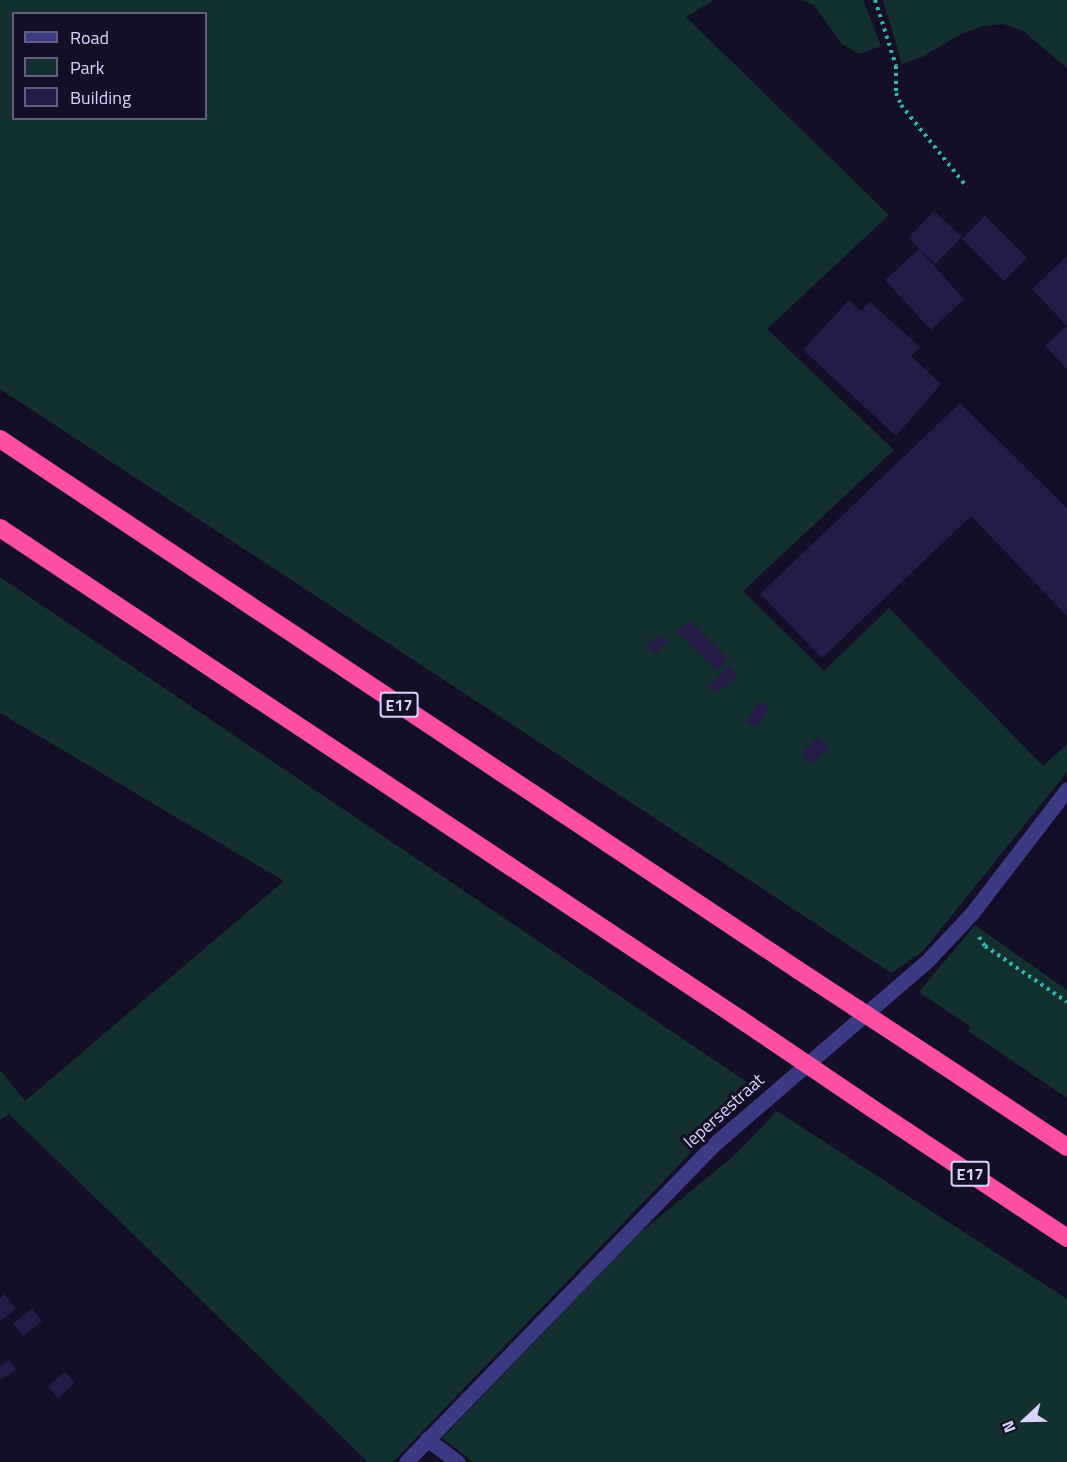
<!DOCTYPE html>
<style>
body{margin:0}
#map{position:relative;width:1067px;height:1462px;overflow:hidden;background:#130f26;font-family:"Titillium Web",sans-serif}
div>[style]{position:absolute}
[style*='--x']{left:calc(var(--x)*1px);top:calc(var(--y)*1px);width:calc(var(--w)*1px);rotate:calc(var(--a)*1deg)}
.green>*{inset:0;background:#12302f}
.building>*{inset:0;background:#241b47}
.path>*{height:4px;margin-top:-2px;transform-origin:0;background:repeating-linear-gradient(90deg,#2fb8b0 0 3px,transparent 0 7.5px)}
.minor>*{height:15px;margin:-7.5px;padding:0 7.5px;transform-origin:7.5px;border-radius:7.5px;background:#3d3a85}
.highway>*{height:18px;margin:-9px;padding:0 9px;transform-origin:9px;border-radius:9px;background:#ff4fa3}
.highway-bridge>*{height:18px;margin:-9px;padding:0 9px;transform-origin:9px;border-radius:9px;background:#ff4fa3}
span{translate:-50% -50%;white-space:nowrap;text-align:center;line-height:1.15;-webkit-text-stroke:6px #130f26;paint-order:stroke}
.shield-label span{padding:2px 4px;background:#130f26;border:2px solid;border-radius:4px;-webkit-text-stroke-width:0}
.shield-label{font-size:16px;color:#d9d4ff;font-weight:700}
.street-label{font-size:18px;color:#d9d4ff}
.legend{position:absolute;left:12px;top:12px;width:195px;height:108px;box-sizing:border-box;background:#130f26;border:2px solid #625e7d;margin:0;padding:8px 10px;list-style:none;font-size:18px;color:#d9d4ff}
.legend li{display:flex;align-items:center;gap:12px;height:30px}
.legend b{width:30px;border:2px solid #625e7d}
.north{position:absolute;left:995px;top:1390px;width:60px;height:60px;-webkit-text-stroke:4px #130f26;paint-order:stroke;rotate:248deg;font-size:16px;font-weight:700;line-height:24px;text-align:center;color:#d9d4ff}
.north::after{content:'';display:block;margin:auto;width:21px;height:27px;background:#d9d4ff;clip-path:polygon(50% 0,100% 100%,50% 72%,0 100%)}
</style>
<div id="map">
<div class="green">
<div style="clip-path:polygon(evenodd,0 0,714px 0,686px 17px,889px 215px,767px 329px,894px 450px,743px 591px,824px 671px,889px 608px,1043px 766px,1067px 744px,1067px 772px,923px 951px,891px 973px,0 389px,0 0,14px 14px,206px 14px,206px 118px,14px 118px,14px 14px)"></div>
<div style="clip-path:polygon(801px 0,863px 0,881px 46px,859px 54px,842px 44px,814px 5px)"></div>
<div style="clip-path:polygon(883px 0,1067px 0,1067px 68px,1023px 31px,1004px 24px,983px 26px,959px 35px,922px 57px,902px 64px)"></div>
<div style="clip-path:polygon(0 577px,754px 1087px,393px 1462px,368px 1462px,9px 1114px,0 1120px,0 1070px,25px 1101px,284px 881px,0 713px)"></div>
<div style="clip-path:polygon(975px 925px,1067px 990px,1067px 1098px,968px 1031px,971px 1027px,919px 992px)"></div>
<div style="clip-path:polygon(777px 1111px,1067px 1299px,1067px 1462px,473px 1462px,442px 1438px,636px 1236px,736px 1154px)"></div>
</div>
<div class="building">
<div style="clip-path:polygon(934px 211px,962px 237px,935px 264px,908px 238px)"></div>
<div style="clip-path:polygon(985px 216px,1027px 258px,1004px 281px,962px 239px)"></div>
<div style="clip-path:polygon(919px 249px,964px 299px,931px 330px,885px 280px)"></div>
<div style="clip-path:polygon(1067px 256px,1067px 369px,1045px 346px,1067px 326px,1032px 289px)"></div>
<div style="clip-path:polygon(849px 300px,861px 311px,870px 302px,920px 347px,911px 356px,941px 384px,896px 436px,803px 350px)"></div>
<div style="clip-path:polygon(960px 403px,1067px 508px,1067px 616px,971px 516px,822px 658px,760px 594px)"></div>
<div style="clip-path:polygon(689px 620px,728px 659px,716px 671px,677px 632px)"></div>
<div style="clip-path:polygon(658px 634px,667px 641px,655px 654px,647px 647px)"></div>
<div style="clip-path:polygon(729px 666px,738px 676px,716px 694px,709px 686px)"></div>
<div style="clip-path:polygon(760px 701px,769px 708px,755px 727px,746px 720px)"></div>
<div style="clip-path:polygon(818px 736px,829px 747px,813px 765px,801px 755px)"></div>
<div style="clip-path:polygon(5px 1294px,16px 1309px,0 1321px,0 1298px)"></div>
<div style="clip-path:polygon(32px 1308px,42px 1321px,23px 1336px,13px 1323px)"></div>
<div style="clip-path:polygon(9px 1360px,16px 1370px,0 1380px,0 1366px)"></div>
<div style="clip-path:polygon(65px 1372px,75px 1383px,58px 1398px,48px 1386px)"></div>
</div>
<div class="path">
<div style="--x:875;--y:0;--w:69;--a:72.3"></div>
<div style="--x:896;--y:66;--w:27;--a:90"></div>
<div style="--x:896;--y:93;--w:13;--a:67"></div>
<div style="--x:901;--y:105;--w:105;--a:51.2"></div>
<div style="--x:979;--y:937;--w:11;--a:56"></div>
<div style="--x:985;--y:946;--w:99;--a:34.3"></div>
</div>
<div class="minor">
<div style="--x:427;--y:1439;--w:38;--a:37"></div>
<div style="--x:406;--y:1462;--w:440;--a:-45.9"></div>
<div style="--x:712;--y:1146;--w:285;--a:-40.7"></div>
<div style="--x:928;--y:960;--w:64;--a:-46.9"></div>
<div style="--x:972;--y:913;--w:156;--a:-52.5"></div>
</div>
<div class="highway">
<div style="--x:0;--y:439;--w:959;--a:33.64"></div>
<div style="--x:0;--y:528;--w:888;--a:33.56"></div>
<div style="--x:934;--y:1059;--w:159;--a:33.5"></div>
<div style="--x:873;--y:1109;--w:233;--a:33.6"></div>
</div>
<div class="highway-bridge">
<div style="--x:798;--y:970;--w:163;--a:33.2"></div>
<div style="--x:740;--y:1019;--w:161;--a:34.1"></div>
</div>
<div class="shield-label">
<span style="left:399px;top:705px">E17</span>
<span style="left:970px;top:1174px">E17</span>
</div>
<div class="street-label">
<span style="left:724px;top:1111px;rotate:-42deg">Iepersestraat</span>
</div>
<ul class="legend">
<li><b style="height:8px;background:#3d3a85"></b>Road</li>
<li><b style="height:16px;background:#12302f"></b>Park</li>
<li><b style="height:16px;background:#241b47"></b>Building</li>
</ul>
<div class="north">N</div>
</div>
